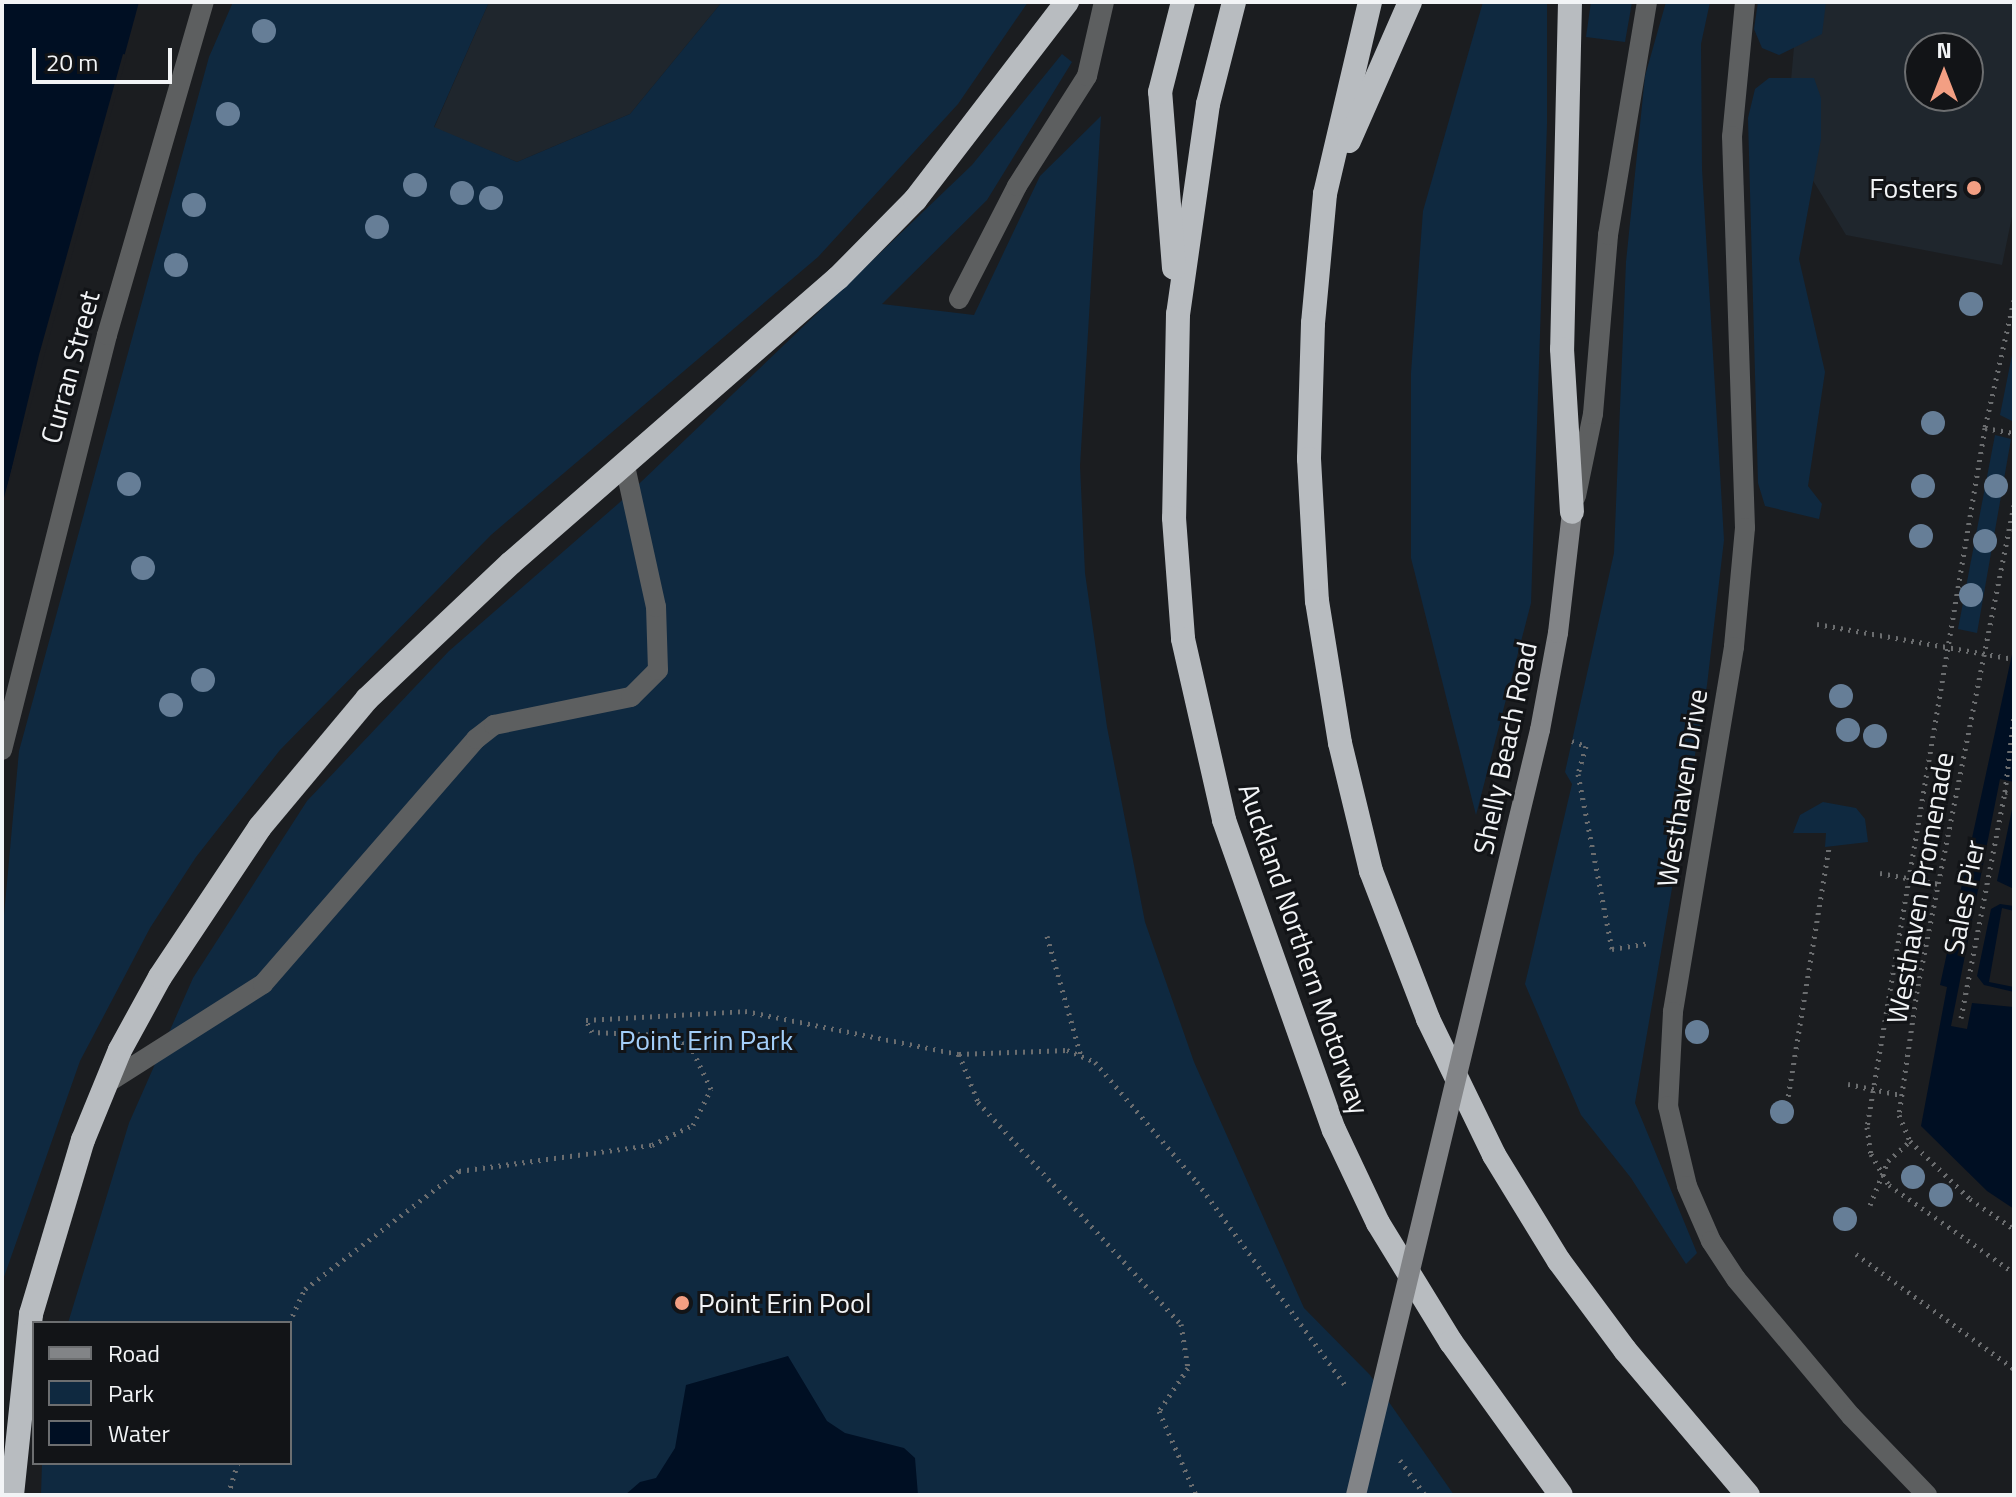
<!DOCTYPE html>
<style>
body{margin:0}
#map{position:relative;width:2016px;height:1497px;overflow:hidden;background:#1b1d20;font-family:"Titillium Web",sans-serif}
div>[style]{position:absolute}
[style*='--x']{left:calc(var(--x)*1px);top:calc(var(--y)*1px);width:calc(var(--w)*1px);rotate:calc(var(--a)*1deg)}
.built>*{inset:0;background:#1f262d}
.green>*{inset:0;background:#0f2940}
.water>*{inset:0;background:#000f23}
.pier>*{inset:0;background:#1b1d20}
.path>*{height:5px;margin-top:-2.5px;transform-origin:0;background:repeating-linear-gradient(90deg,#6b6d6f 0 2px,transparent 0 8px)}
.lane>*{height:20px;margin:-10px;padding:0 10px;transform-origin:10px;border-radius:10px;background:#5d5f60}
.street>*{height:20px;margin:-10px;padding:0 10px;transform-origin:10px;border-radius:10px;background:#5d5f60}
.secondary>*{height:20px;margin:-10px;padding:0 10px;transform-origin:10px;border-radius:10px;background:#828487}
.highway>*{height:24px;margin:-12px;padding:0 12px;transform-origin:12px;border-radius:12px;background:#b8bcc0}
.secondary-bridge>*{height:20px;margin:-10px;padding:0 10px;transform-origin:10px;border-radius:10px;background:#828487}
.trees>*{width:24px;height:24px;margin:-12px;border-radius:50%;background:#667e97}
.dots>*{width:22px;height:22px;translate:-50% -50%;box-sizing:border-box;border:4px solid #121417;border-radius:50%}
span{translate:-50% -50%;white-space:nowrap;text-align:center;line-height:1.15;-webkit-text-stroke:6px #121417;paint-order:stroke}
.poi-label{font-size:28px;color:#f2f4f6}
.right{translate:-100% -50%;text-align:right}
.left{translate:0 -50%;text-align:left}
.street-label{font-size:28px;color:#f2f4f6}
.park-label{font-size:28px;color:#a3cef9}
.frame{position:absolute;inset:0;border:4px solid #f2f4f6;pointer-events:none}
.legend{position:absolute;left:32px;top:1321px;width:260px;height:144px;box-sizing:border-box;background:#121417;border:2px solid #6c6e70;margin:0;padding:10px 14px;list-style:none;font-size:24px;color:#f2f4f6}
.legend li{display:flex;align-items:center;gap:16px;height:40px}
.legend b{width:40px;border:2px solid #6c6e70}
.north{position:absolute;left:1904px;top:32px;width:80px;height:80px;box-sizing:border-box;background:#121417;border:2px solid #6c6e70;border-radius:50%;rotate:0deg;font-size:22px;font-weight:700;line-height:32px;text-align:center;color:#f2f4f6}
.north::after{content:'';display:block;margin:auto;width:28px;height:36px;background:#f39f83;clip-path:polygon(50% 0,100% 100%,50% 72%,0 100%)}
.scale{position:absolute;left:32px;top:48px;width:140px;height:36px;box-sizing:border-box;border:4px solid #f2f4f6;border-top:0;padding-left:10px;font-size:24px;line-height:28px;white-space:nowrap;color:#f2f4f6;-webkit-text-stroke:6px #121417;paint-order:stroke}
</style>
<div id="map">
<div class="built">
<div style="clip-path:polygon(489px 2px,722px 2px,630px 114px,517px 162px,434px 128px)"></div>
<div style="clip-path:polygon(evenodd,1798px 2px,2014px 2px,2014px 207px,2002px 265px,1846px 235px,1786px 136px,1798px 2px,1920px 48px,1968px 48px,1968px 96px,1920px 96px,1920px 48px)"></div>
</div>
<div class="green">
<div style="clip-path:polygon(233px 2px,489px 2px,434px 127px,517px 162px,630px 114px,722px 2px,1028px 2px,958px 104px,818px 257px,491px 535px,280px 750px,196px 857px,150px 928px,80px 1061px,4px 1277px,2px 937px,19px 751px,209px 57px)"></div>
<div style="clip-path:polygon(1483px 2px,1547px 2px,1547px 124px,1531px 603px,1476px 815px,1411px 558px,1411px 373px,1423px 211px)"></div>
<div style="clip-path:polygon(1591px 2px,1632px 2px,1625px 42px,1586px 37px)"></div>
<div style="clip-path:polygon(1666px 2px,1710px 2px,1701px 44px,1702px 169px,1724px 540px,1707px 685px,1635px 1103px,1697px 1253px,1686px 1264px,1631px 1178px,1581px 1115px,1525px 984px,1572px 784px,1565px 772px,1614px 553px,1626px 262px,1645px 76px)"></div>
<div style="clip-path:polygon(1758px 2px,1826px 2px,1822px 34px,1779px 55px,1762px 48px,1754px 29px)"></div>
<div style="clip-path:polygon(1062px 54px,1072px 62px,987px 200px,882px 304px,974px 315px,1040px 176px,1101px 116px,1080px 466px,1085px 573px,1107px 727px,1145px 922px,1194px 1062px,1304px 1308px,1370px 1375px,1454px 1495px,41px 1495px,42px 1463px,290px 1463px,290px 1323px,68px 1323px,129px 1123px,193px 978px,307px 801px,449px 651px,619px 503px,972px 165px)"></div>
<div style="clip-path:polygon(1769px 78px,1814px 78px,1821px 98px,1821px 139px,1799px 259px,1825px 372px,1808px 486px,1822px 504px,1819px 519px,1765px 506px,1758px 483px,1748px 118px,1755px 89px)"></div>
<div style="clip-path:polygon(2014px 345px,2014px 422px,2000px 415px)"></div>
<div style="clip-path:polygon(1995px 435px,2011px 439px,1977px 633px,1958px 629px)"></div>
<div style="clip-path:polygon(1823px 802px,1856px 808px,1865px 819px,1868px 842px,1825px 847px,1826px 833px,1793px 833px,1800px 815px)"></div>
</div>
<div class="water">
<div style="clip-path:polygon(2px 2px,139px 2px,2px 505px)"></div>
<div style="clip-path:polygon(2014px 645px,2014px 1209px,1987px 1191px,1921px 1126px,1947px 987px,1940px 985px)"></div>
<div style="clip-path:polygon(788px 1356px,827px 1421px,845px 1433px,904px 1448px,915px 1458px,918px 1495px,625px 1495px,640px 1482px,656px 1478px,675px 1448px,686px 1385px)"></div>
</div>
<div class="pier">
<div style="clip-path:polygon(123px 54px,127px 55px,2px 509px,39px 355px)"></div>
<div style="clip-path:polygon(2000px 779px,2014px 782px,2014px 800px,1997px 881px,2014px 889px,2014px 906px,2000px 904px,1991px 909px,1977px 976px,1984px 985px,2014px 992px,2014px 1007px,1972px 1003px,1967px 1029px,1951px 1026px)"></div>
<div style="clip-path:polygon(2002px 908px,2014px 911px,2014px 987px,1989px 982px)"></div>
</div>
<div class="path">
<div style="--x:2014;--y:300;--w:131;--a:102.8"></div>
<div style="--x:1985;--y:428;--w:709;--a:99.58"></div>
<div style="--x:1867;--y:1127;--w:27;--a:82"></div>
<div style="--x:1871;--y:1154;--w:36;--a:60"></div>
<div style="--x:1889;--y:1185;--w:153;--a:35.1"></div>
<div style="--x:1985;--y:428;--w:29;--a:10"></div>
<div style="--x:2014;--y:505;--w:496;--a:101.3"></div>
<div style="--x:1917;--y:991;--w:125;--a:98.3"></div>
<div style="--x:1899;--y:1115;--w:28;--a:67"></div>
<div style="--x:1910;--y:1141;--w:83;--a:44"></div>
<div style="--x:1970;--y:1199;--w:53;--a:34.3"></div>
<div style="--x:1817;--y:624;--w:200;--a:10.1"></div>
<div style="--x:1572;--y:741;--w:15;--a:20"></div>
<div style="--x:1586;--y:746;--w:29;--a:106"></div>
<div style="--x:1578;--y:774;--w:178;--a:79"></div>
<div style="--x:1612;--y:949;--w:39;--a:-9"></div>
<div style="--x:2005;--y:792;--w:78;--a:-83.3"></div>
<div style="--x:1880;--y:873;--w:60;--a:10.6"></div>
<div style="--x:1047;--y:936;--w:125;--a:74.2"></div>
<div style="--x:1961;--y:1018;--w:230;--a:-79"></div>
<div style="--x:2005;--y:792;--w:9;--a:-13"></div>
<div style="--x:959;--y:1054;--w:52;--a:68.4"></div>
<div style="--x:978;--y:1102;--w:301;--a:47.6"></div>
<div style="--x:1181;--y:1324;--w:45;--a:81"></div>
<div style="--x:1188;--y:1368;--w:52;--a:124"></div>
<div style="--x:1159;--y:1411;--w:92;--a:66.2"></div>
<div style="--x:1848;--y:1084;--w:54;--a:11.7"></div>
<div style="--x:1787;--y:1104;--w:260;--a:-80.7"></div>
<div style="--x:1870;--y:1205;--w:48;--a:-67.8"></div>
<div style="--x:1888;--y:1161;--w:30;--a:-42"></div>
<div style="--x:1856;--y:1254;--w:195;--a:36"></div>
<div style="--x:289;--y:1323;--w:38;--a:-65"></div>
<div style="--x:305;--y:1289;--w:194;--a:-37.5"></div>
<div style="--x:459;--y:1171;--w:195;--a:-7.7"></div>
<div style="--x:652;--y:1145;--w:46;--a:-26"></div>
<div style="--x:693;--y:1125;--w:40;--a:-63.4"></div>
<div style="--x:711;--y:1089;--w:47;--a:-115.5"></div>
<div style="--x:691;--y:1047;--w:30;--a:-156"></div>
<div style="--x:664;--y:1035;--w:72;--a:-177.6"></div>
<div style="--x:592;--y:1032;--w:13;--a:-117"></div>
<div style="--x:586;--y:1020;--w:159;--a:-3.2"></div>
<div style="--x:745;--y:1011;--w:218;--a:11.4"></div>
<div style="--x:959;--y:1054;--w:108;--a:-2.1"></div>
<div style="--x:1067;--y:1050;--w:30;--a:23"></div>
<div style="--x:1095;--y:1062;--w:157;--a:49.6"></div>
<div style="--x:1197;--y:1182;--w:255;--a:53.9"></div>
<div style="--x:1400;--y:1460;--w:43;--a:54.5"></div>
<div style="--x:228;--y:1495;--w:34;--a:-73"></div>
</div>
<div class="lane">
<div style="--x:959;--y:299;--w:127;--a:-62.8"></div>
<div style="--x:1017;--y:186;--w:130;--a:-57.5"></div>
<div style="--x:1087;--y:76;--w:76;--a:-77.1"></div>
<div style="--x:107;--y:1083;--w:185;--a:-32.4"></div>
<div style="--x:263;--y:984;--w:325;--a:-49"></div>
<div style="--x:476;--y:739;--w:23;--a:-38"></div>
<div style="--x:494;--y:725;--w:140;--a:-11.6"></div>
<div style="--x:631;--y:697;--w:38;--a:-45"></div>
<div style="--x:658;--y:670;--w:63;--a:-91.8"></div>
<div style="--x:656;--y:607;--w:144;--a:-102.4"></div>
</div>
<div class="street">
<div style="--x:1745;--y:2;--w:135;--a:95.5"></div>
<div style="--x:1732;--y:136;--w:392;--a:88.1"></div>
<div style="--x:1745;--y:528;--w:120;--a:95.3"></div>
<div style="--x:1734;--y:647;--w:370;--a:99.5"></div>
<div style="--x:1673;--y:1012;--w:94;--a:93"></div>
<div style="--x:1668;--y:1106;--w:82;--a:76.6"></div>
<div style="--x:1687;--y:1186;--w:60;--a:66.4"></div>
<div style="--x:1711;--y:1241;--w:45;--a:56.7"></div>
<div style="--x:1736;--y:1279;--w:179;--a:50"></div>
<div style="--x:1851;--y:1416;--w:110;--a:46.1"></div>
<div style="--x:1576;--y:496;--w:84;--a:-78.3"></div>
<div style="--x:1593;--y:414;--w:180;--a:-85.2"></div>
<div style="--x:1608;--y:235;--w:236;--a:-80.5"></div>
<div style="--x:2;--y:750;--w:428;--a:-75.8"></div>
<div style="--x:107;--y:335;--w:347;--a:-73.8"></div>
</div>
<div class="secondary">
<div style="--x:1540;--y:730;--w:99;--a:-79.5"></div>
<div style="--x:1558;--y:633;--w:122;--a:-83.4"></div>
</div>
<div class="highway">
<div style="--x:1234;--y:2;--w:105;--a:104.3"></div>
<div style="--x:1208;--y:104;--w:212;--a:98.1"></div>
<div style="--x:1178;--y:314;--w:204;--a:91.1"></div>
<div style="--x:1174;--y:518;--w:121;--a:85.7"></div>
<div style="--x:1183;--y:639;--w:186;--a:77.2"></div>
<div style="--x:1224;--y:820;--w:329;--a:70.5"></div>
<div style="--x:1334;--y:1130;--w:103;--a:64.7"></div>
<div style="--x:1378;--y:1223;--w:140;--a:58.5"></div>
<div style="--x:1451;--y:1342;--w:188;--a:54.3"></div>
<div style="--x:1370;--y:2;--w:197;--a:103.2"></div>
<div style="--x:1325;--y:194;--w:130;--a:95.3"></div>
<div style="--x:1313;--y:323;--w:136;--a:91.7"></div>
<div style="--x:1309;--y:459;--w:142;--a:86.8"></div>
<div style="--x:1317;--y:601;--w:144;--a:80.8"></div>
<div style="--x:1340;--y:743;--w:132;--a:76.4"></div>
<div style="--x:1371;--y:871;--w:159;--a:68.9"></div>
<div style="--x:1428;--y:1019;--w:151;--a:64.1"></div>
<div style="--x:1494;--y:1155;--w:124;--a:58.5"></div>
<div style="--x:1559;--y:1261;--w:111;--a:53.4"></div>
<div style="--x:1625;--y:1350;--w:190;--a:49.7"></div>
<div style="--x:1570;--y:2;--w:347;--a:91.3"></div>
<div style="--x:1562;--y:349;--w:163;--a:86.5"></div>
<div style="--x:1349;--y:141;--w:152;--a:-66.3"></div>
<div style="--x:1174;--y:268;--w:177;--a:-94.5"></div>
<div style="--x:1160;--y:92;--w:93;--a:-75.7"></div>
<div style="--x:12;--y:1495;--w:182;--a:-84"></div>
<div style="--x:31;--y:1314;--w:182;--a:-73.4"></div>
<div style="--x:83;--y:1140;--w:97;--a:-67.7"></div>
<div style="--x:120;--y:1050;--w:83;--a:-61.3"></div>
<div style="--x:160;--y:977;--w:180;--a:-56.3"></div>
<div style="--x:260;--y:827;--w:167;--a:-50.1"></div>
<div style="--x:367;--y:699;--w:198;--a:-43.4"></div>
<div style="--x:511;--y:563;--w:434;--a:-41.1"></div>
<div style="--x:838;--y:278;--w:110;--a:-45.4"></div>
<div style="--x:915;--y:200;--w:250;--a:-52.5"></div>
</div>
<div class="secondary-bridge">
<div style="--x:1356;--y:1495;--w:787;--a:-76.48"></div>
</div>
<div class="trees">
<div style="left:264px;top:31px"></div>
<div style="left:228px;top:114px"></div>
<div style="left:415px;top:185px"></div>
<div style="left:462px;top:193px"></div>
<div style="left:491px;top:198px"></div>
<div style="left:194px;top:205px"></div>
<div style="left:377px;top:227px"></div>
<div style="left:176px;top:265px"></div>
<div style="left:1971px;top:304px"></div>
<div style="left:1933px;top:423px"></div>
<div style="left:129px;top:484px"></div>
<div style="left:1923px;top:486px"></div>
<div style="left:1996px;top:486px"></div>
<div style="left:1921px;top:536px"></div>
<div style="left:1985px;top:541px"></div>
<div style="left:143px;top:568px"></div>
<div style="left:1971px;top:595px"></div>
<div style="left:203px;top:680px"></div>
<div style="left:1841px;top:696px"></div>
<div style="left:171px;top:705px"></div>
<div style="left:1848px;top:730px"></div>
<div style="left:1875px;top:736px"></div>
<div style="left:1697px;top:1032px"></div>
<div style="left:1782px;top:1112px"></div>
<div style="left:1913px;top:1177px"></div>
<div style="left:1941px;top:1195px"></div>
<div style="left:1845px;top:1219px"></div>
</div>
<div class="dots">
<div style="left:1974px;top:188px;background:#f39f83"></div>
<div style="left:682px;top:1303px;background:#f39f83"></div>
</div>
<div class="poi-label">
<span class="right" style="left:1958px;top:188px">Fosters</span>
<span class="left" style="left:698px;top:1303px">Point Erin Pool</span>
</div>
<div class="street-label">
<span style="left:70px;top:367px;rotate:-75deg">Curran Street</span>
<span style="left:1505px;top:748px;rotate:-78deg">Shelly Beach Road</span>
<span style="left:1682px;top:788px;rotate:-81deg">Westhaven Drive</span>
<span style="left:1920px;top:888px;rotate:-80deg">Westhaven Promenade</span>
<span style="left:1964px;top:897px;rotate:-79deg">Sales Pier</span>
<span style="left:1304px;top:949px;rotate:71deg">Auckland Northern Motorway</span>
</div>
<div class="park-label">
<span style="left:706px;top:1040px">Point Erin Park</span>
</div>
<div class="frame"></div>
<ul class="legend">
<li><b style="height:10px;background:#828487"></b>Road</li>
<li><b style="height:22px;background:#0f2940"></b>Park</li>
<li><b style="height:22px;background:#000f23"></b>Water</li>
</ul>
<div class="north">N</div>
<div class="scale">20 m</div>
</div>
